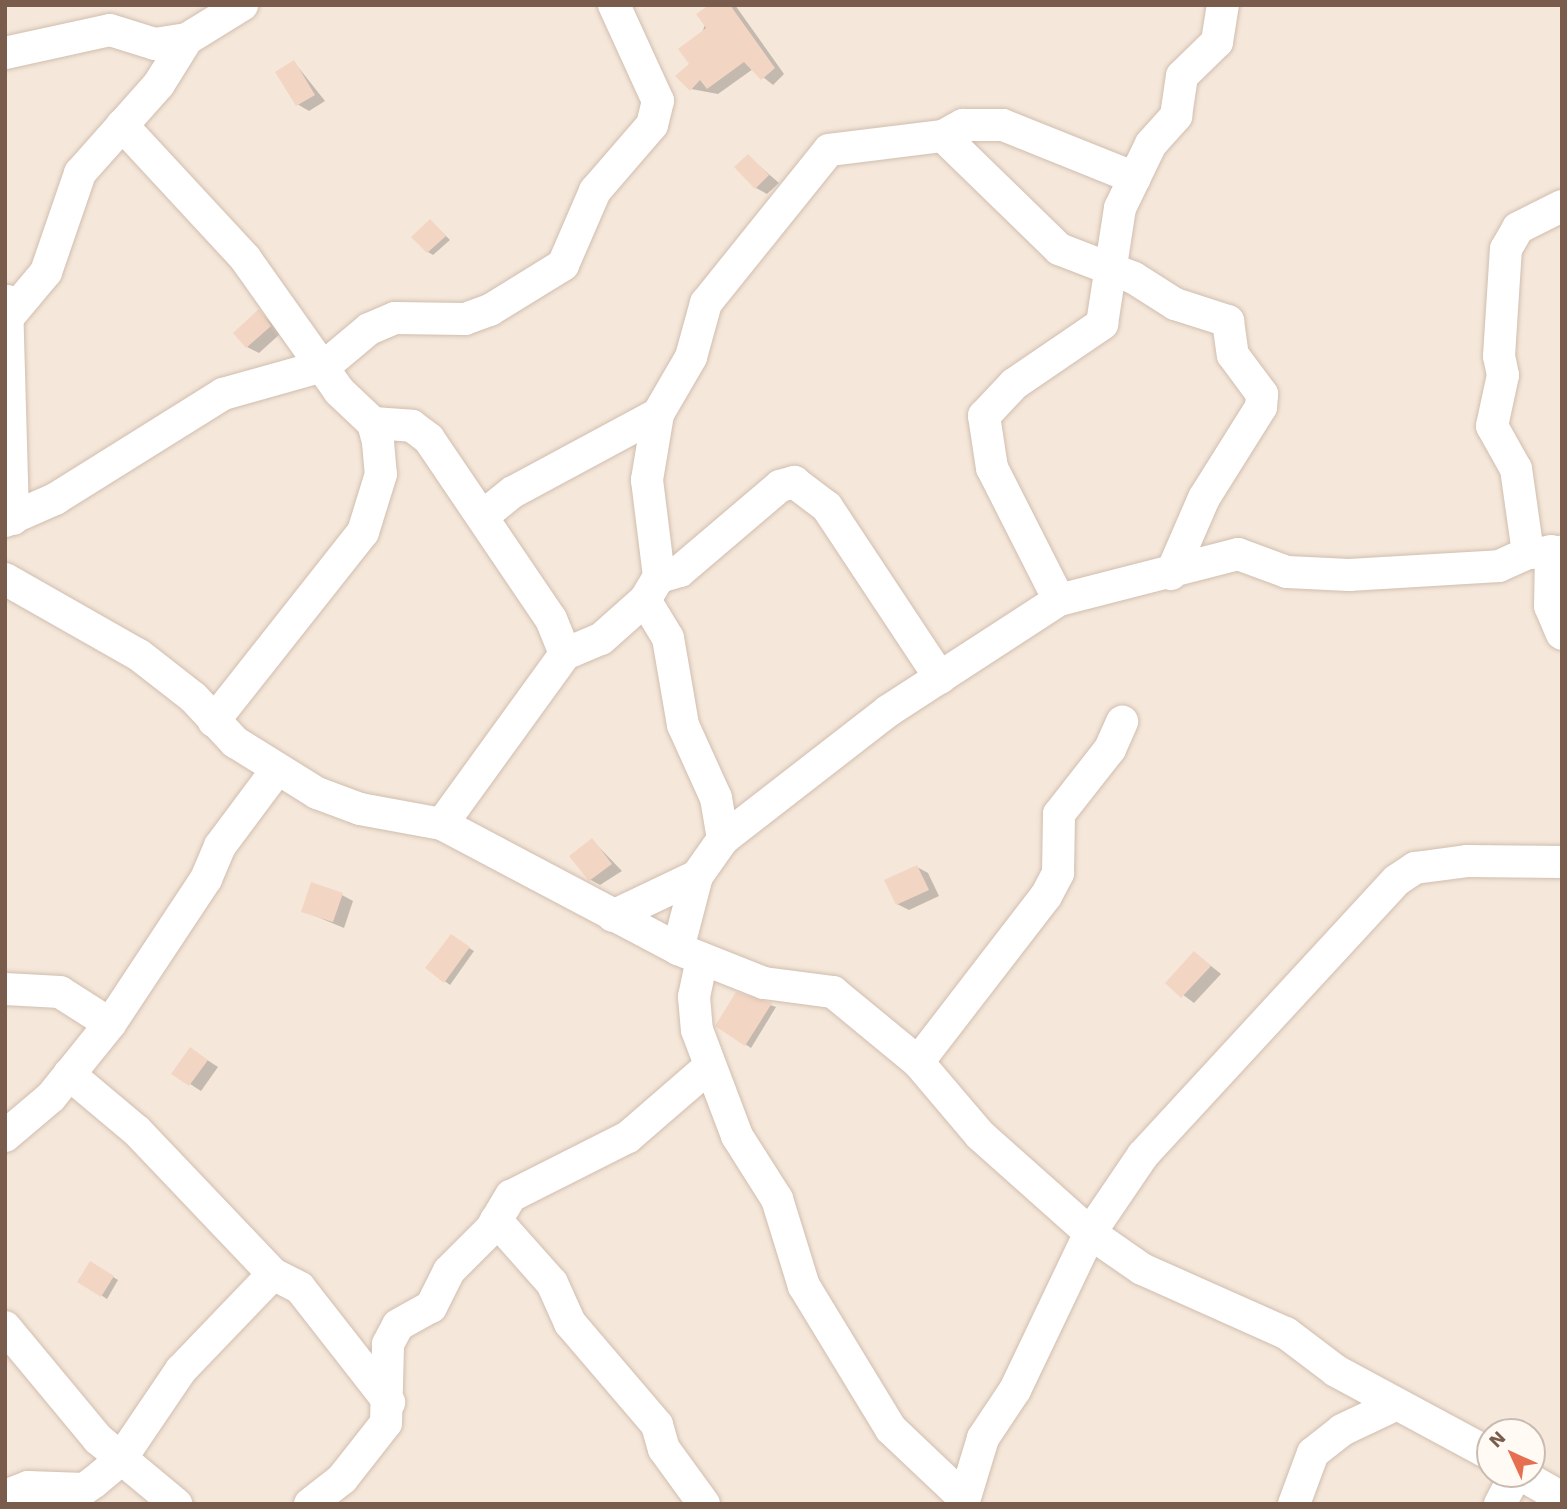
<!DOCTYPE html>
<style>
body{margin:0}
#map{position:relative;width:1567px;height:1509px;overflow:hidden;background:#fdf6ec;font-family:"Work Sans",sans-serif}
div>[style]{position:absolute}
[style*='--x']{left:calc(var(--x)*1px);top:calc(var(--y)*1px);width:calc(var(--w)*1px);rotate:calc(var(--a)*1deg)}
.residential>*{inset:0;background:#f5e8da}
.shadow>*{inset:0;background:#0003}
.building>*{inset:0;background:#f3d5c3}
.roads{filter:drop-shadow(0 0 2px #d1beb0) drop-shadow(0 0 2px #d1beb0)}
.minor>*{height:32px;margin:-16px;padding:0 16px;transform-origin:16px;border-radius:16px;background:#fff}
span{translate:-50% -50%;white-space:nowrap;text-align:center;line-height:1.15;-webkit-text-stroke:7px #fffaf3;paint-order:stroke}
.frame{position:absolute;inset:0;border:7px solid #7a5c4d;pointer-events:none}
.north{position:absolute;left:1476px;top:1418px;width:70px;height:70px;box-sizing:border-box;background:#fffaf3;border:2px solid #cabbb1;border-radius:50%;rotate:315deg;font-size:19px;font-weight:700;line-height:28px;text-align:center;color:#7a5c4d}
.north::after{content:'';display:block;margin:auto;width:24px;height:32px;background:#e76f51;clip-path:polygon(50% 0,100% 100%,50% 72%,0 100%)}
</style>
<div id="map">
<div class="residential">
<div style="clip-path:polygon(evenodd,5px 5px,1562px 5px,1562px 1504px,5px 1504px,5px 5px,1490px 1432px,1532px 1432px,1532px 1474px,1490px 1474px,1490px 1432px)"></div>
</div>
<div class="shadow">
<div style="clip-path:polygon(712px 5px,735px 5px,784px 74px,773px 85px,753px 69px,718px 94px,691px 89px,691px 64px)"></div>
<div style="clip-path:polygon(294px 62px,325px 101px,309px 111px,297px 104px)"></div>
<div style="clip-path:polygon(748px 156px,779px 183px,767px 194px,756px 188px)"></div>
<div style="clip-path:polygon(431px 221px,450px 240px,433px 255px,428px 252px)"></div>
<div style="clip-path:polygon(259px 311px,281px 333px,259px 353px,247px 347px)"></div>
<div style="clip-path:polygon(592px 840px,622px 871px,600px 885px,589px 879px)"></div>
<div style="clip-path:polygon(917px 867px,928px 873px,939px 896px,909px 910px,897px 904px)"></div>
<div style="clip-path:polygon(342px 895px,353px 901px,344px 928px,303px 911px)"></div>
<div style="clip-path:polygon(451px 937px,474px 951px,450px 985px,427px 968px)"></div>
<div style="clip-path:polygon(1195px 953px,1221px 974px,1194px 1003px,1167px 983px)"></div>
<div style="clip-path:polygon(737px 994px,776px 1007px,751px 1048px,717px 1025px)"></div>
<div style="clip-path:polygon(201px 1056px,218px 1067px,201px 1091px,173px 1073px)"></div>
<div style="clip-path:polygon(91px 1263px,118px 1280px,107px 1299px,79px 1281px)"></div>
</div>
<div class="building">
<div style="clip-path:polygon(709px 5px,730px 5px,775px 68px,761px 80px,744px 62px,707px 89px,700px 80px,690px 91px,675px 76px,689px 64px,678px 49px,706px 28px,696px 14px)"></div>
<div style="clip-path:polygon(294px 60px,315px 95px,296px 106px,275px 72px)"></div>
<div style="clip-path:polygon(748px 154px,769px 175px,755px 189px,734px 167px)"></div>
<div style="clip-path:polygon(430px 219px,446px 236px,427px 253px,411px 237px)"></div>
<div style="clip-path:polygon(259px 309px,271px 326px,246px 348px,233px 333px)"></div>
<div style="clip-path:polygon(592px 838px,612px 864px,589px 881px,569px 856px)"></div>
<div style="clip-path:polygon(917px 865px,929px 890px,896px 905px,884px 880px)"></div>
<div style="clip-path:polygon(311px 882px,343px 893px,333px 922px,301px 912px)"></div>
<div style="clip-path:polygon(451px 934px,470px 947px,444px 983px,425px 968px)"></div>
<div style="clip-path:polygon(1194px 951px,1211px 966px,1181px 998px,1165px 983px)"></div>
<div style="clip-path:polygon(736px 992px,772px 1003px,745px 1046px,715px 1026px)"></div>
<div style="clip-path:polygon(190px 1047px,208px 1060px,189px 1086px,171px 1074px)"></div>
<div style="clip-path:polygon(90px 1261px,114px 1276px,101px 1297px,77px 1282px)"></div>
</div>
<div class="roads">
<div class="minor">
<div style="--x:5;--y:53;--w:107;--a:-12.4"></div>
<div style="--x:110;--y:30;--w:47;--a:17.3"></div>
<div style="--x:155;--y:44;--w:32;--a:-9"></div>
<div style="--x:122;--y:125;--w:181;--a:47.2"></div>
<div style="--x:245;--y:258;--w:163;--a:54.7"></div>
<div style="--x:339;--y:391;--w:47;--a:43.3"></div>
<div style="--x:373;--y:423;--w:20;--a:75"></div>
<div style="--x:378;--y:442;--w:32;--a:85"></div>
<div style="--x:381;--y:474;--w:61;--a:107.2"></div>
<div style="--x:363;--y:532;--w:241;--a:128.3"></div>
<div style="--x:943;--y:136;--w:162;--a:44.2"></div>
<div style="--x:1059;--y:249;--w:80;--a:21.1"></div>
<div style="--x:1134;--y:278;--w:49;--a:32.4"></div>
<div style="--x:1175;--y:304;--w:56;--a:17.8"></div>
<div style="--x:1228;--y:321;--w:34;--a:82"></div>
<div style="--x:1233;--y:355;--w:49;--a:53.4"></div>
<div style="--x:1262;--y:394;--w:13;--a:94"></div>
<div style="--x:1261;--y:407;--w:107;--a:122.1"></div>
<div style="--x:1204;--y:498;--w:83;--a:113.5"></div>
<div style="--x:7;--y:301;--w:218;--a:88.4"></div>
<div style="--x:5;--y:321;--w:64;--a:-50.1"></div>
<div style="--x:46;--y:272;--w:105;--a:-71"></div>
<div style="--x:80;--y:173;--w:119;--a:-48.4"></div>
<div style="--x:159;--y:84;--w:53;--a:-58.1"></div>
<div style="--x:187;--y:39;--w:65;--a:-31.7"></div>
<div style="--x:658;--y:414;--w:67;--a:99.5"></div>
<div style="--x:647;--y:480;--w:98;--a:82.9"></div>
<div style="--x:373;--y:423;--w:39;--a:4"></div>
<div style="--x:412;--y:426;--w:21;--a:37"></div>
<div style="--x:429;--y:439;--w:217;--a:55.9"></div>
<div style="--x:551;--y:619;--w:38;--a:68"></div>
<div style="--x:483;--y:516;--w:38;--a:-39"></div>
<div style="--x:513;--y:492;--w:165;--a:-28.3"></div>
<div style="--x:658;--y:414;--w:66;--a:-59.9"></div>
<div style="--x:691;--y:357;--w:56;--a:-74.5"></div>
<div style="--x:706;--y:303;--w:196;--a:-51.2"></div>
<div style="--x:829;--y:150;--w:115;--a:-7"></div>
<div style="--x:943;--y:136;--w:23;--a:-29"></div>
<div style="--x:963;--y:125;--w:40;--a:0"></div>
<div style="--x:1003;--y:125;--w:142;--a:21.9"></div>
<div style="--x:5;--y:521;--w:55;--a:-23.7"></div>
<div style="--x:55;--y:499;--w:198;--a:-32"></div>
<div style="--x:223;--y:394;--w:107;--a:-15.7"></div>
<div style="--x:326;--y:365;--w:56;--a:-39.9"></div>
<div style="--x:369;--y:329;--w:28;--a:-23"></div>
<div style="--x:395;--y:318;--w:70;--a:0.8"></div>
<div style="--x:465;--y:319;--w:27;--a:-20"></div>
<div style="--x:490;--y:310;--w:86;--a:-31.7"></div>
<div style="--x:563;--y:265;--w:81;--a:-66.6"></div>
<div style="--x:595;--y:191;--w:87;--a:-49.2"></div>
<div style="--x:652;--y:125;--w:25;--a:-76"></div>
<div style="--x:658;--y:101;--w:106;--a:-114.6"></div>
<div style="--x:1551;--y:551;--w:55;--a:91"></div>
<div style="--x:1550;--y:606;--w:30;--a:67"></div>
<div style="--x:1528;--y:553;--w:85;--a:-98.1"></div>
<div style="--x:1516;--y:469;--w:49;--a:-119.2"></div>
<div style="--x:1492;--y:426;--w:52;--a:-77.8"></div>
<div style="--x:1503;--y:375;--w:19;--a:-102"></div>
<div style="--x:1499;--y:356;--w:107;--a:-86.3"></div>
<div style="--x:1506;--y:249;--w:24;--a:-60"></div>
<div style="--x:1518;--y:228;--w:49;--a:-26.6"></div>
<div style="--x:5;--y:579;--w:154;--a:29.6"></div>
<div style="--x:139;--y:655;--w:68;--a:37.9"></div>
<div style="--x:193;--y:697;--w:62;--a:47"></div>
<div style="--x:235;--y:742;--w:97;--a:31.9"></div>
<div style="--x:317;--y:793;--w:46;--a:20.4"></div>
<div style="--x:360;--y:809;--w:83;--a:10.4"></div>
<div style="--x:442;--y:824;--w:267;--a:27.9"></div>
<div style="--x:678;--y:949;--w:92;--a:21.6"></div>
<div style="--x:764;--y:983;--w:70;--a:7.4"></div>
<div style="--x:833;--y:992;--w:110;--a:39.5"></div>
<div style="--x:918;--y:1062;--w:96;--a:49.7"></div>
<div style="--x:980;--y:1135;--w:147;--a:41.7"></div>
<div style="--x:1090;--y:1233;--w:63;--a:34.7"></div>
<div style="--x:1142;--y:1269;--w:158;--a:24"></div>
<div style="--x:1286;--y:1333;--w:63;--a:37.2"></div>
<div style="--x:1336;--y:1371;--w:175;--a:28.3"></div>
<div style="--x:645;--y:600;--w:44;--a:58.8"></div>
<div style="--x:668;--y:638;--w:88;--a:80.2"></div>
<div style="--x:683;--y:725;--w:80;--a:65.7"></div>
<div style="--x:716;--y:798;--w:42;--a:80.3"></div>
<div style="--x:1059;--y:600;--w:148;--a:-116.9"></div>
<div style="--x:992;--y:468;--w:53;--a:-98.7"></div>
<div style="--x:984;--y:416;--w:44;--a:-46.8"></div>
<div style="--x:1014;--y:384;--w:107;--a:-34.3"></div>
<div style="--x:1102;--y:324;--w:117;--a:-81.2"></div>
<div style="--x:1120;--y:208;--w:71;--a:-64.2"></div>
<div style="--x:1151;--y:144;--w:38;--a:-48"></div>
<div style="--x:1176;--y:116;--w:40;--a:-81.5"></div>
<div style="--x:1182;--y:76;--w:49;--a:-44.2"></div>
<div style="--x:1217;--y:42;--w:37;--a:-81"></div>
<div style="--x:442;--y:824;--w:210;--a:-54.1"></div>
<div style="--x:565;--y:654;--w:39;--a:-23"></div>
<div style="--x:601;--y:639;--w:59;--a:-41.6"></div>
<div style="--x:645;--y:600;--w:27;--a:-59"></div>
<div style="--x:659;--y:577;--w:22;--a:-16"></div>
<div style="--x:680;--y:571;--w:131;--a:-40.4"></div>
<div style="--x:780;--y:486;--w:15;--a:-16"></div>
<div style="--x:794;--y:482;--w:41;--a:37.1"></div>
<div style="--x:827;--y:507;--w:205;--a:56.5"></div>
<div style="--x:613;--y:916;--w:93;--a:-25.5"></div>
<div style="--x:678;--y:949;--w:75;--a:-75.4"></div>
<div style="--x:697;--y:876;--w:45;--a:-54.9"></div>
<div style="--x:723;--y:839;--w:209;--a:-37.8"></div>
<div style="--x:888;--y:711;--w:204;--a:-33"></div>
<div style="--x:1059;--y:600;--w:185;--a:-14.4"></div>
<div style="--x:1238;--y:554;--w:52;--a:20.2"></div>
<div style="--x:1287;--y:572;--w:62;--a:2.8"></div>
<div style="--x:1349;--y:575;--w:150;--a:-3.4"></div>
<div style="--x:1499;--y:566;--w:32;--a:-24"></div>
<div style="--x:1528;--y:553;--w:34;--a:-2"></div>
<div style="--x:702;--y:959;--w:39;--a:102"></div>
<div style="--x:694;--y:997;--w:33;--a:85"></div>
<div style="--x:697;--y:1030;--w:113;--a:69.3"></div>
<div style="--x:737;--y:1136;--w:75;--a:57.6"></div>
<div style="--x:777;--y:1199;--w:91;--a:72.8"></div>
<div style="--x:804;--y:1286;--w:167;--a:58.7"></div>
<div style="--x:891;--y:1429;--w:99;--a:43.4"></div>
<div style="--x:5;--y:989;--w:55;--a:3.1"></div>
<div style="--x:60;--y:992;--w:59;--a:32.6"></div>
<div style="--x:918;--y:1062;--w:210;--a:-52.4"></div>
<div style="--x:1046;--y:896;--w:26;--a:-62"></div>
<div style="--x:1058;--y:873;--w:59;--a:-89"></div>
<div style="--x:1059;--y:814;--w:83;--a:-51.9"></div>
<div style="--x:1110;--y:749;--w:30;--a:-66"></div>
<div style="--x:69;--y:1074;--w:89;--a:40"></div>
<div style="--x:137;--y:1131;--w:197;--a:46.4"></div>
<div style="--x:273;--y:1274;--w:30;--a:27"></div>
<div style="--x:300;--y:1288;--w:145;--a:52"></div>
<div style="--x:5;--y:1136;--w:60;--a:-40.3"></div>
<div style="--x:51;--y:1097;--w:94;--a:-51.1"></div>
<div style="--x:110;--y:1024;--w:174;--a:-56.5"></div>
<div style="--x:206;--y:879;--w:36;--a:-67"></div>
<div style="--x:220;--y:846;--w:94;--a:-53.3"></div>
<div style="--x:496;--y:1220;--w:84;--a:48.4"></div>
<div style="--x:552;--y:1283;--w:44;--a:65.8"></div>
<div style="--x:570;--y:1323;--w:134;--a:49.5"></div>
<div style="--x:657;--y:1425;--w:25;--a:74"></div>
<div style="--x:664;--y:1449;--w:68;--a:54"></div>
<div style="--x:5;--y:1327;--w:146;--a:50.3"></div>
<div style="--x:98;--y:1439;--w:102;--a:39.8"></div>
<div style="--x:1520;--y:1474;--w:48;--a:29.7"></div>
<div style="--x:5;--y:1496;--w:25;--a:-21"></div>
<div style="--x:28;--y:1487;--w:56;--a:2"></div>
<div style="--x:84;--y:1489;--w:12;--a:-35"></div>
<div style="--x:94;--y:1482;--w:34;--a:-40"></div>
<div style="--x:120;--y:1460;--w:109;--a:-55.9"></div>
<div style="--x:181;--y:1370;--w:133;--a:-46.2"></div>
<div style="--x:310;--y:1504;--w:41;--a:-38"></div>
<div style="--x:342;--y:1479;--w:71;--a:-51.8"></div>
<div style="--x:386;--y:1423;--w:79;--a:-88.5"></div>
<div style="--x:388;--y:1344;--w:21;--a:-62"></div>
<div style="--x:398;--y:1325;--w:38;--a:-29"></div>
<div style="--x:431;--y:1307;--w:40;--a:-63.4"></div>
<div style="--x:449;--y:1271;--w:59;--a:-45"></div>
<div style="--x:491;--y:1229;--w:39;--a:-59"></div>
<div style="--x:511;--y:1196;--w:131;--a:-26.8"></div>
<div style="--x:628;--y:1137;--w:108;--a:-40.9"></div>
<div style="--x:963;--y:1504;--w:69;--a:-73.1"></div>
<div style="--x:983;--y:1438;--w:58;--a:-56.3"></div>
<div style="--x:1015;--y:1390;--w:174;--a:-64.5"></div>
<div style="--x:1090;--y:1233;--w:94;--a:-55.8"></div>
<div style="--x:1143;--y:1155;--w:374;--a:-47.3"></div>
<div style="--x:1397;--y:880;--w:22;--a:-34"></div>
<div style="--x:1415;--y:868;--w:52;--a:-7.7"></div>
<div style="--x:1467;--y:861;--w:95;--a:0.6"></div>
<div style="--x:1294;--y:1504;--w:54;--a:-69.6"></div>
<div style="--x:1313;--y:1453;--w:37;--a:-38"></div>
<div style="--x:1342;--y:1430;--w:59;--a:-25.3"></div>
<div style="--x:1500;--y:1504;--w:34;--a:-62"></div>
</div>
</div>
<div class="frame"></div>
<div class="north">N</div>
</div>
